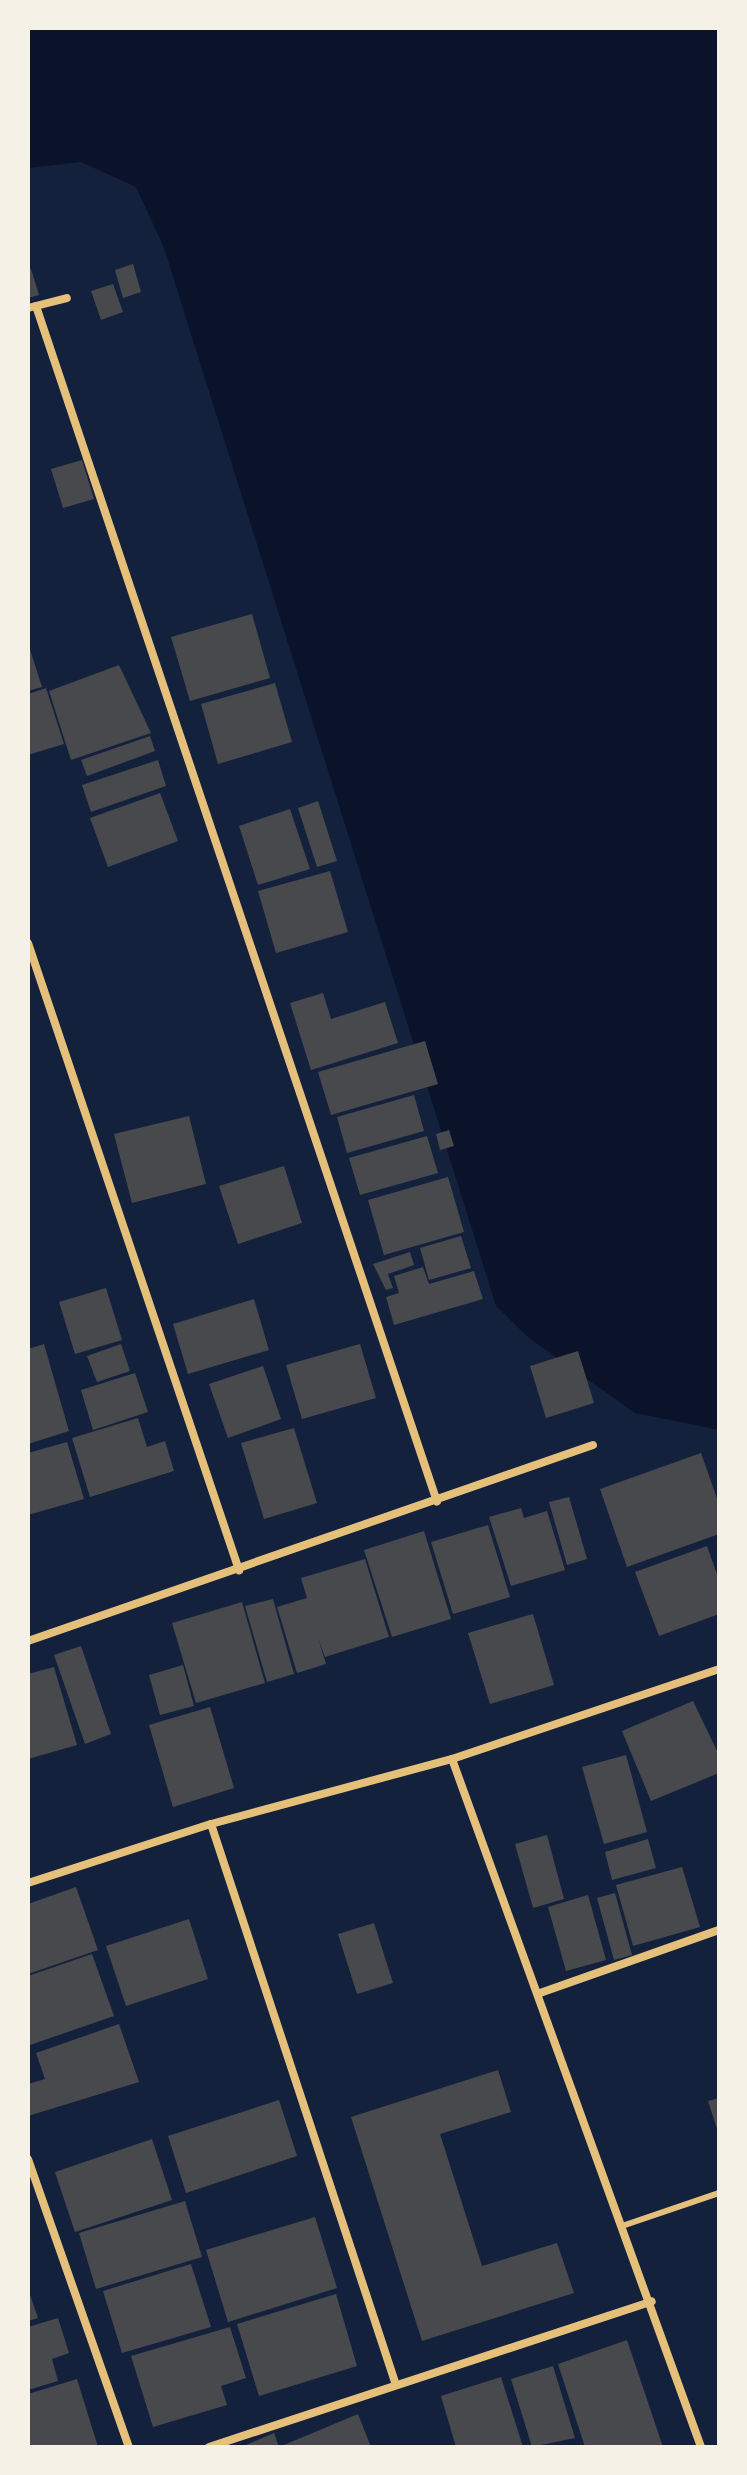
<!DOCTYPE html>
<style>
body{margin:0}
#map{position:relative;width:747px;height:2475px;overflow:hidden;background:#14213d;font-family:"PT Serif",serif}
div>[style]{position:absolute}
[style*='--x']{left:calc(var(--x)*1px);top:calc(var(--y)*1px);width:calc(var(--w)*1px);rotate:calc(var(--a)*1deg)}
.water>*{inset:0;background:#0b132b}
.building>*{inset:0;background:#48494c}
.service>*{height:6px;margin:-3px;padding:0 3px;transform-origin:3px;border-radius:3px;background:#e5c07b}
.minor>*{height:8px;margin:-4px;padding:0 4px;transform-origin:4px;border-radius:4px;background:#e5c07b}
span{translate:-50% -50%;white-space:nowrap;text-align:center;line-height:1.15;-webkit-text-stroke:6px #f6f1e7;paint-order:stroke}
.frame{position:absolute;inset:0;border:30px solid #f6f1e7;pointer-events:none}
</style>
<div id="map">
<div class="water">
<div style="clip-path:polygon(28px 28px,719px 28px,719px 1430px,635px 1413px,529px 1338px,496px 1306px,164px 248px,136px 187px,81px 162px,28px 168px)"></div>
</div>
<div class="building">
<div style="clip-path:polygon(133px 264px,141px 292px,123px 298px,115px 270px)"></div>
<div style="clip-path:polygon(31px 269px,39px 295px,28px 298px,28px 270px)"></div>
<div style="clip-path:polygon(113px 284px,123px 312px,101px 320px,91px 291px)"></div>
<div style="clip-path:polygon(82px 460px,94px 499px,63px 508px,51px 469px)"></div>
<div style="clip-path:polygon(252px 614px,270px 678px,190px 701px,171px 637px)"></div>
<div style="clip-path:polygon(28px 643px,42px 687px,28px 691px)"></div>
<div style="clip-path:polygon(119px 665px,151px 733px,71px 760px,49px 691px)"></div>
<div style="clip-path:polygon(275px 683px,292px 742px,218px 764px,201px 704px)"></div>
<div style="clip-path:polygon(46px 688px,64px 744px,28px 755px,28px 694px)"></div>
<div style="clip-path:polygon(150px 736px,155px 751px,87px 776px,81px 760px)"></div>
<div style="clip-path:polygon(158px 760px,166px 786px,91px 812px,82px 785px)"></div>
<div style="clip-path:polygon(160px 793px,178px 841px,108px 867px,90px 818px)"></div>
<div style="clip-path:polygon(318px 801px,337px 861px,317px 867px,298px 808px)"></div>
<div style="clip-path:polygon(290px 809px,310px 869px,258px 885px,239px 826px)"></div>
<div style="clip-path:polygon(330px 871px,348px 932px,276px 953px,258px 891px)"></div>
<div style="clip-path:polygon(323px 993px,331px 1019px,385px 1002px,398px 1043px,311px 1070px,290px 1003px)"></div>
<div style="clip-path:polygon(425px 1041px,438px 1084px,331px 1115px,318px 1072px)"></div>
<div style="clip-path:polygon(414px 1095px,424px 1131px,347px 1153px,337px 1117px)"></div>
<div style="clip-path:polygon(189px 1116px,206px 1184px,132px 1203px,114px 1134px)"></div>
<div style="clip-path:polygon(449px 1130px,454px 1146px,440px 1150px,436px 1134px)"></div>
<div style="clip-path:polygon(427px 1136px,438px 1173px,360px 1195px,349px 1158px)"></div>
<div style="clip-path:polygon(284px 1166px,302px 1223px,238px 1244px,219px 1186px)"></div>
<div style="clip-path:polygon(448px 1177px,464px 1232px,384px 1255px,368px 1200px)"></div>
<div style="clip-path:polygon(461px 1236px,471px 1268px,429px 1280px,420px 1248px)"></div>
<div style="clip-path:polygon(410px 1252px,414px 1265px,388px 1274px,393px 1288px,386px 1290px,373px 1264px)"></div>
<div style="clip-path:polygon(423px 1267px,429px 1284px,474px 1271px,483px 1299px,394px 1325px,386px 1297px,399px 1293px,394px 1276px)"></div>
<div style="clip-path:polygon(106px 1288px,122px 1340px,75px 1354px,59px 1302px)"></div>
<div style="clip-path:polygon(254px 1299px,269px 1350px,188px 1374px,173px 1324px)"></div>
<div style="clip-path:polygon(44px 1344px,69px 1431px,28px 1444px,28px 1349px)"></div>
<div style="clip-path:polygon(121px 1344px,130px 1371px,97px 1382px,87px 1356px)"></div>
<div style="clip-path:polygon(360px 1344px,376px 1398px,302px 1419px,286px 1365px)"></div>
<div style="clip-path:polygon(578px 1351px,594px 1403px,546px 1418px,530px 1366px)"></div>
<div style="clip-path:polygon(263px 1366px,281px 1419px,228px 1438px,209px 1384px)"></div>
<div style="clip-path:polygon(135px 1373px,148px 1412px,93px 1430px,81px 1390px)"></div>
<div style="clip-path:polygon(138px 1418px,147px 1447px,165px 1441px,174px 1471px,90px 1497px,72px 1438px)"></div>
<div style="clip-path:polygon(294px 1428px,317px 1503px,264px 1519px,241px 1443px)"></div>
<div style="clip-path:polygon(67px 1442px,84px 1499px,28px 1515px,28px 1453px)"></div>
<div style="clip-path:polygon(701px 1453px,719px 1504px,719px 1534px,627px 1567px,600px 1489px)"></div>
<div style="clip-path:polygon(569px 1497px,587px 1559px,567px 1565px,549px 1502px)"></div>
<div style="clip-path:polygon(521px 1508px,524px 1518px,547px 1511px,565px 1570px,511px 1586px,489px 1517px)"></div>
<div style="clip-path:polygon(488px 1525px,510px 1597px,453px 1614px,431px 1542px)"></div>
<div style="clip-path:polygon(424px 1531px,451px 1619px,392px 1637px,364px 1550px)"></div>
<div style="clip-path:polygon(707px 1546px,719px 1580px,719px 1614px,659px 1636px,635px 1572px)"></div>
<div style="clip-path:polygon(365px 1559px,389px 1637px,325px 1657px,318px 1638px,326px 1664px,297px 1673px,277px 1607px,307px 1598px,301px 1578px)"></div>
<div style="clip-path:polygon(273px 1599px,294px 1674px,267px 1682px,245px 1606px)"></div>
<div style="clip-path:polygon(242px 1602px,265px 1683px,196px 1703px,172px 1623px)"></div>
<div style="clip-path:polygon(533px 1614px,554px 1685px,490px 1704px,468px 1633px)"></div>
<div style="clip-path:polygon(81px 1646px,111px 1734px,85px 1744px,54px 1655px)"></div>
<div style="clip-path:polygon(183px 1665px,194px 1706px,160px 1715px,149px 1675px)"></div>
<div style="clip-path:polygon(54px 1667px,77px 1745px,28px 1759px,28px 1674px)"></div>
<div style="clip-path:polygon(693px 1701px,719px 1755px,719px 1773px,651px 1801px,622px 1731px)"></div>
<div style="clip-path:polygon(210px 1707px,234px 1788px,173px 1807px,149px 1725px)"></div>
<div style="clip-path:polygon(626px 1755px,647px 1832px,604px 1844px,582px 1767px)"></div>
<div style="clip-path:polygon(547px 1835px,564px 1899px,533px 1908px,515px 1844px)"></div>
<div style="clip-path:polygon(648px 1839px,656px 1868px,612px 1880px,605px 1852px)"></div>
<div style="clip-path:polygon(682px 1867px,700px 1927px,633px 1946px,616px 1885px)"></div>
<div style="clip-path:polygon(76px 1887px,98px 1950px,28px 1974px,28px 1904px)"></div>
<div style="clip-path:polygon(615px 1893px,632px 1955px,614px 1960px,597px 1898px)"></div>
<div style="clip-path:polygon(588px 1895px,606px 1960px,566px 1971px,548px 1907px)"></div>
<div style="clip-path:polygon(189px 1919px,208px 1979px,126px 2006px,106px 1946px)"></div>
<div style="clip-path:polygon(374px 1923px,393px 1983px,357px 1994px,338px 1934px)"></div>
<div style="clip-path:polygon(92px 1954px,114px 2016px,30px 2045px,28px 1976px)"></div>
<div style="clip-path:polygon(119px 2024px,139px 2082px,28px 2116px,28px 2084px,45px 2079px,36px 2053px)"></div>
<div style="clip-path:polygon(498px 2070px,511px 2112px,440px 2134px,482px 2266px,557px 2243px,574px 2293px,422px 2341px,351px 2117px)"></div>
<div style="clip-path:polygon(719px 2098px,719px 2132px,718px 2132px,708px 2101px)"></div>
<div style="clip-path:polygon(279px 2100px,297px 2156px,186px 2193px,168px 2136px)"></div>
<div style="clip-path:polygon(152px 2139px,172px 2200px,75px 2232px,55px 2172px)"></div>
<div style="clip-path:polygon(185px 2201px,202px 2257px,96px 2289px,79px 2233px)"></div>
<div style="clip-path:polygon(315px 2217px,337px 2288px,228px 2322px,206px 2250px)"></div>
<div style="clip-path:polygon(191px 2264px,211px 2327px,122px 2353px,103px 2291px)"></div>
<div style="clip-path:polygon(28px 2289px,38px 2318px,28px 2321px)"></div>
<div style="clip-path:polygon(336px 2294px,357px 2366px,259px 2396px,237px 2324px)"></div>
<div style="clip-path:polygon(58px 2318px,69px 2353px,52px 2359px,58px 2381px,28px 2390px,28px 2327px)"></div>
<div style="clip-path:polygon(230px 2327px,246px 2378px,221px 2386px,227px 2405px,153px 2427px,131px 2356px)"></div>
<div style="clip-path:polygon(627px 2340px,663px 2447px,585px 2447px,558px 2364px)"></div>
<div style="clip-path:polygon(553px 2366px,575px 2438px,532px 2447px,511px 2379px)"></div>
<div style="clip-path:polygon(501px 2377px,523px 2447px,456px 2447px,441px 2396px)"></div>
<div style="clip-path:polygon(77px 2379px,98px 2447px,28px 2447px,28px 2394px)"></div>
<div style="clip-path:polygon(358px 2414px,371px 2447px,241px 2447px,274px 2433px,279px 2447px)"></div>
</div>
<div class="service">
<div style="--x:622;--y:2226;--w:102;--a:-18.8"></div>
</div>
<div class="minor">
<div style="--x:36;--y:306;--w:1261;--a:71.46"></div>
<div style="--x:28;--y:308;--w:40;--a:-14.4"></div>
<div style="--x:28;--y:943;--w:662;--a:71.4"></div>
<div style="--x:28;--y:1641;--w:598;--a:-19.13"></div>
<div style="--x:452;--y:1759;--w:732;--a:70.1"></div>
<div style="--x:211;--y:1824;--w:588;--a:71.75"></div>
<div style="--x:28;--y:1883;--w:192;--a:-17.9"></div>
<div style="--x:211;--y:1824;--w:250;--a:-15.1"></div>
<div style="--x:452;--y:1759;--w:282;--a:-18.6"></div>
<div style="--x:540;--y:1993;--w:190;--a:-19.4"></div>
<div style="--x:28;--y:2159;--w:305;--a:70.7"></div>
<div style="--x:209;--y:2447;--w:466;--a:-18.2"></div>
</div>
<div class="frame"></div>
</div>
